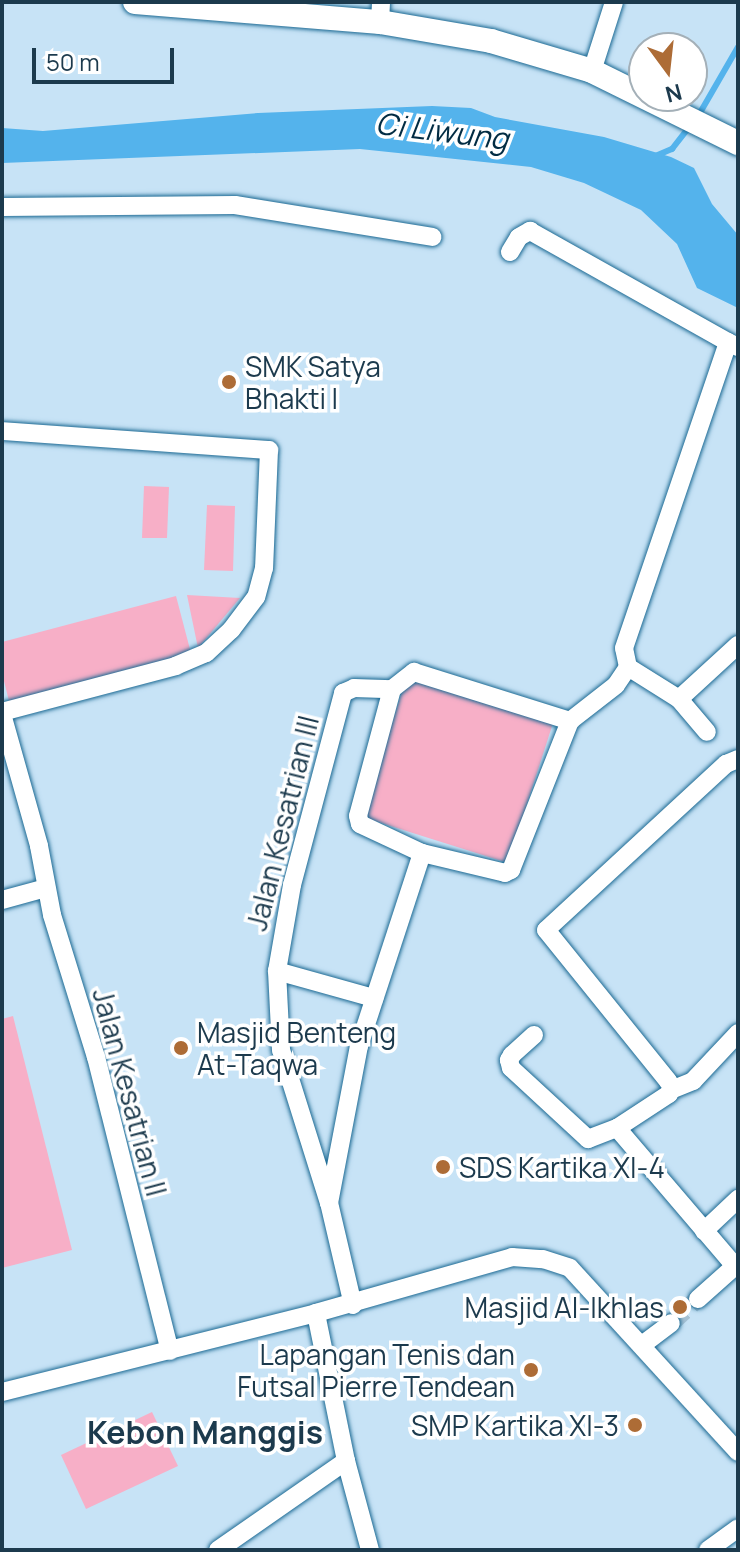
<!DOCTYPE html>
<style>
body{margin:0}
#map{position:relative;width:740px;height:1552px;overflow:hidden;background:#c7e3f6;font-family:Manrope,sans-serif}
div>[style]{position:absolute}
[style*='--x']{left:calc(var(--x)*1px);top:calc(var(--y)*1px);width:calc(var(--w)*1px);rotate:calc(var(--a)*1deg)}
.green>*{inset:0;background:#f7afc7}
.water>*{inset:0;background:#54b3ec}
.stream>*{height:6px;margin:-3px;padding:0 3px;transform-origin:3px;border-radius:3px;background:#54b3ec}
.minor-tunnel>*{height:18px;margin-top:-9px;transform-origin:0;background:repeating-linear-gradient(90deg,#a5c1d4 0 18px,transparent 0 27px)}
.roads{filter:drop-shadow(0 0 2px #1b6993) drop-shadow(0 0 2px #1b6993)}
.minor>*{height:18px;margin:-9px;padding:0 9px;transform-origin:9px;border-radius:9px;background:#fff}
.tertiary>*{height:24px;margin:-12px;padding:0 12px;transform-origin:12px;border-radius:12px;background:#fff}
.dots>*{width:22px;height:22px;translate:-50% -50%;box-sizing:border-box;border:4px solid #fff;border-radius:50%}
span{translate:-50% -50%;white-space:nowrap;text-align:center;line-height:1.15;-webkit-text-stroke:7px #fff;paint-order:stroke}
.poi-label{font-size:28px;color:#1c3a4d}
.left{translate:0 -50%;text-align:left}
.right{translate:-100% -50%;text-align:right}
.street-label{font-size:28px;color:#1c3a4d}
.water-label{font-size:30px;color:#022c43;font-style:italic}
.quarter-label{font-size:32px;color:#1c3a4d;font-weight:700}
.frame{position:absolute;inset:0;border:4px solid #1c3a4d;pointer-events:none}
.north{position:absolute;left:628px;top:32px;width:80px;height:80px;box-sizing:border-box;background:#fff;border:2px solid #a4b0b8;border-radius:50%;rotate:165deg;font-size:22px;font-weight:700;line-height:32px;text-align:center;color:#1c3a4d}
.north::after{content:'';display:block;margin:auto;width:28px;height:36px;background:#ad6c36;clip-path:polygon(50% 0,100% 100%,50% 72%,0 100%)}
.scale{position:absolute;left:32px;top:48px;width:142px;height:36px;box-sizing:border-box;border:4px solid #1c3a4d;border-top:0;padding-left:10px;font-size:24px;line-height:28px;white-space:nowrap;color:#1c3a4d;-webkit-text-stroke:6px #fff;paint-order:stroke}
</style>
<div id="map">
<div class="green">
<div style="clip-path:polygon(144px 486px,169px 487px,167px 538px,142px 538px)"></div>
<div style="clip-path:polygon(207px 505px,235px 506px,233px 571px,204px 570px)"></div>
<div style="clip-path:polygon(187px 595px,240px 598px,198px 648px)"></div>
<div style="clip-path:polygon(176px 596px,192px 657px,10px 705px,2px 673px,2px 642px)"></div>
<div style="clip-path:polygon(407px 676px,553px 723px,508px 863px,362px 817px)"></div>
<div style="clip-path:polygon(13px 1016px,72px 1250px,2px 1268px,2px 1019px)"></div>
<div style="clip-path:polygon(152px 1412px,178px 1466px,86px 1509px,61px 1455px)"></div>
</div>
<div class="water">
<div style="clip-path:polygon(432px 106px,471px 108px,495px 117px,604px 137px,671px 157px,694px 168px,712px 204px,738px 235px,738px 308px,697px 288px,677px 244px,641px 210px,584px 183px,531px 167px,360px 149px,2px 163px,2px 128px,43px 131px,258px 113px)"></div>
</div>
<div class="stream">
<div style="--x:697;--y:118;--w:82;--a:-60"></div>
<div style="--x:653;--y:157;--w:21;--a:-23"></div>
<div style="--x:672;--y:149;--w:29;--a:-52"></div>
</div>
<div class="minor-tunnel">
<div style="--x:671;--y:1323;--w:36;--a:-42"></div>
</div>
<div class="roads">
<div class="minor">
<div style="--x:380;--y:22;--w:20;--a:-87"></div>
<div style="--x:592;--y:71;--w:72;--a:-72.3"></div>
<div style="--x:2;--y:207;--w:233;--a:-0.5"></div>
<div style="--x:235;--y:205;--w:200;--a:9.2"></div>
<div style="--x:510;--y:252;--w:17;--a:-59"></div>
<div style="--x:519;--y:237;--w:13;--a:-29"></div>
<div style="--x:530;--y:231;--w:227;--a:29.3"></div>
<div style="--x:2;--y:431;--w:268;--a:4.1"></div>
<div style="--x:269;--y:450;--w:118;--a:92.4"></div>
<div style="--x:264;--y:568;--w:30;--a:105"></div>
<div style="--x:256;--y:597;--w:41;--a:127.1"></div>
<div style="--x:231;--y:630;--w:34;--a:137"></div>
<div style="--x:206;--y:653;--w:33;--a:157"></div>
<div style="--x:176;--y:666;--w:180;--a:165.2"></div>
<div style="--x:628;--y:667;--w:60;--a:32.1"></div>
<div style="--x:679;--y:699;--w:80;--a:-42.5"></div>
<div style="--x:392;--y:689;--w:131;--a:105"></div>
<div style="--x:358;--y:816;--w:8;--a:76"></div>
<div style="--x:360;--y:824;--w:68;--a:25.1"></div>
<div style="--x:679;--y:699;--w:43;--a:49.7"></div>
<div style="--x:2;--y:714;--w:137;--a:74.3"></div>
<div style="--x:39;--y:846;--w:70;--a:79.3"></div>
<div style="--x:52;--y:915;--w:149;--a:72.8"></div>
<div style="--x:96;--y:1057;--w:303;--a:75.9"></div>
<div style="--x:2;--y:900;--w:46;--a:-15.3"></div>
<div style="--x:277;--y:971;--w:101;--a:15.6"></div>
<div style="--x:534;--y:1035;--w:30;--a:138"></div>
<div style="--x:512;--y:1055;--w:6;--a:121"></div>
<div style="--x:509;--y:1060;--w:8;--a:76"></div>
<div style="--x:511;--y:1068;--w:105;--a:42.7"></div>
<div style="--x:588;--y:1139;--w:31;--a:-21"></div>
<div style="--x:617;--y:1128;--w:62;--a:-33.2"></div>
<div style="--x:669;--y:1094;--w:8;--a:-67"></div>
<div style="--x:672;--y:1087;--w:7;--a:-124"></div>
<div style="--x:668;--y:1081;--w:194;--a:-128.9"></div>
<div style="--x:546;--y:930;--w:245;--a:-42.7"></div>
<div style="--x:726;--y:764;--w:13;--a:-23"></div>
<div style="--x:671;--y:1090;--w:24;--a:-22"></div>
<div style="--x:693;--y:1081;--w:66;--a:-46.8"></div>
<div style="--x:617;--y:1128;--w:182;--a:49.5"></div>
<div style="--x:329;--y:1203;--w:160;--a:-79.2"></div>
<div style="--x:359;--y:1046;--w:203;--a:-71.9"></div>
<div style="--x:422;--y:853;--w:85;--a:13.5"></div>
<div style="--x:505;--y:873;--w:7;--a:-27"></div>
<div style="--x:511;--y:870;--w:160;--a:-68.4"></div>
<div style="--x:570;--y:721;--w:58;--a:-38"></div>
<div style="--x:616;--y:685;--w:22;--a:-56"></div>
<div style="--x:628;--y:667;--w:19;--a:-102"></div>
<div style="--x:624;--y:648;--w:323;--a:-71.2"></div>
<div style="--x:728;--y:342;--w:11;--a:27"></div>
<div style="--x:704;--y:1231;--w:47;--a:-43.3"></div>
<div style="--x:698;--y:1299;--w:50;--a:-41.7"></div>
<div style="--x:735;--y:1266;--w:4;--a:34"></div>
<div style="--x:353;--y:1305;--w:105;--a:-103.2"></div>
<div style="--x:329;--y:1203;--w:160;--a:-107.4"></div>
<div style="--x:281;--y:1050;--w:79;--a:-92.9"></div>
<div style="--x:277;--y:971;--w:87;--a:-80.1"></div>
<div style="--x:292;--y:885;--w:199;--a:-75.1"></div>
<div style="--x:343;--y:693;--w:12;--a:-24"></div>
<div style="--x:354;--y:688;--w:38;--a:2"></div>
<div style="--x:392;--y:689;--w:28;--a:-38"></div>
<div style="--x:414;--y:672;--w:164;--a:17.4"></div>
<div style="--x:642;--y:1345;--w:36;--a:-37"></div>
<div style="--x:2;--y:1392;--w:324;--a:-14.1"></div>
<div style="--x:218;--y:1550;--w:156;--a:-34.8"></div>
<div style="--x:370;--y:1550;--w:92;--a:-105.1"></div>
<div style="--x:346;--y:1461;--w:151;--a:-101.5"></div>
<div style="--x:316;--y:1313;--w:204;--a:-15.9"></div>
<div style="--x:512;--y:1257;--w:31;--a:4"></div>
<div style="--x:543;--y:1259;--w:28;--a:18"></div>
<div style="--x:570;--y:1268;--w:249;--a:47.6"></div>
<div style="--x:708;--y:1550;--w:37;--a:-36"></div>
</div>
<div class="tertiary">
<div style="--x:135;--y:2;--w:246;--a:4.7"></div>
<div style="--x:380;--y:22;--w:113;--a:9.7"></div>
<div style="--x:491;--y:41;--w:105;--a:16.5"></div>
<div style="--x:592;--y:71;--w:163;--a:26.3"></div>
</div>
</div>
<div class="dots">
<div style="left:229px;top:382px;background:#ad6c36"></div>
<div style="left:181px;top:1048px;background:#ad6c36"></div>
<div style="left:443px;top:1167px;background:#ad6c36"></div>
<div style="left:680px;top:1307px;background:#ad6c36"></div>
<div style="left:531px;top:1370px;background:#ad6c36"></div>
<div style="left:635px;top:1425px;background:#ad6c36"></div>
</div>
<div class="poi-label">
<span class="left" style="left:245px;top:382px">SMK Satya<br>Bhakti I</span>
<span class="left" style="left:197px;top:1048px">Masjid Benteng<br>At-Taqwa</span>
<span class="left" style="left:459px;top:1167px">SDS Kartika XI-4</span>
<span class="right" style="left:664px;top:1307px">Masjid Al-Ikhlas</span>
<span class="right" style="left:515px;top:1370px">Lapangan Tenis dan<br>Futsal Pierre Tendean</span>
<span class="right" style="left:619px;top:1425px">SMP Kartika XI-3</span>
</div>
<div class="street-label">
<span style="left:282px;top:823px;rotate:-76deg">Jalan Kesatrian III</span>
<span style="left:130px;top:1092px;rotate:75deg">Jalan Kesatrian II</span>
</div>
<div class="water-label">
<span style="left:442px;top:131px;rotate:7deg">Ci Liwung</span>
</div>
<div class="quarter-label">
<span style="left:205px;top:1432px">Kebon Manggis</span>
</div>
<div class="frame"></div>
<div class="north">N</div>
<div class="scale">50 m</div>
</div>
